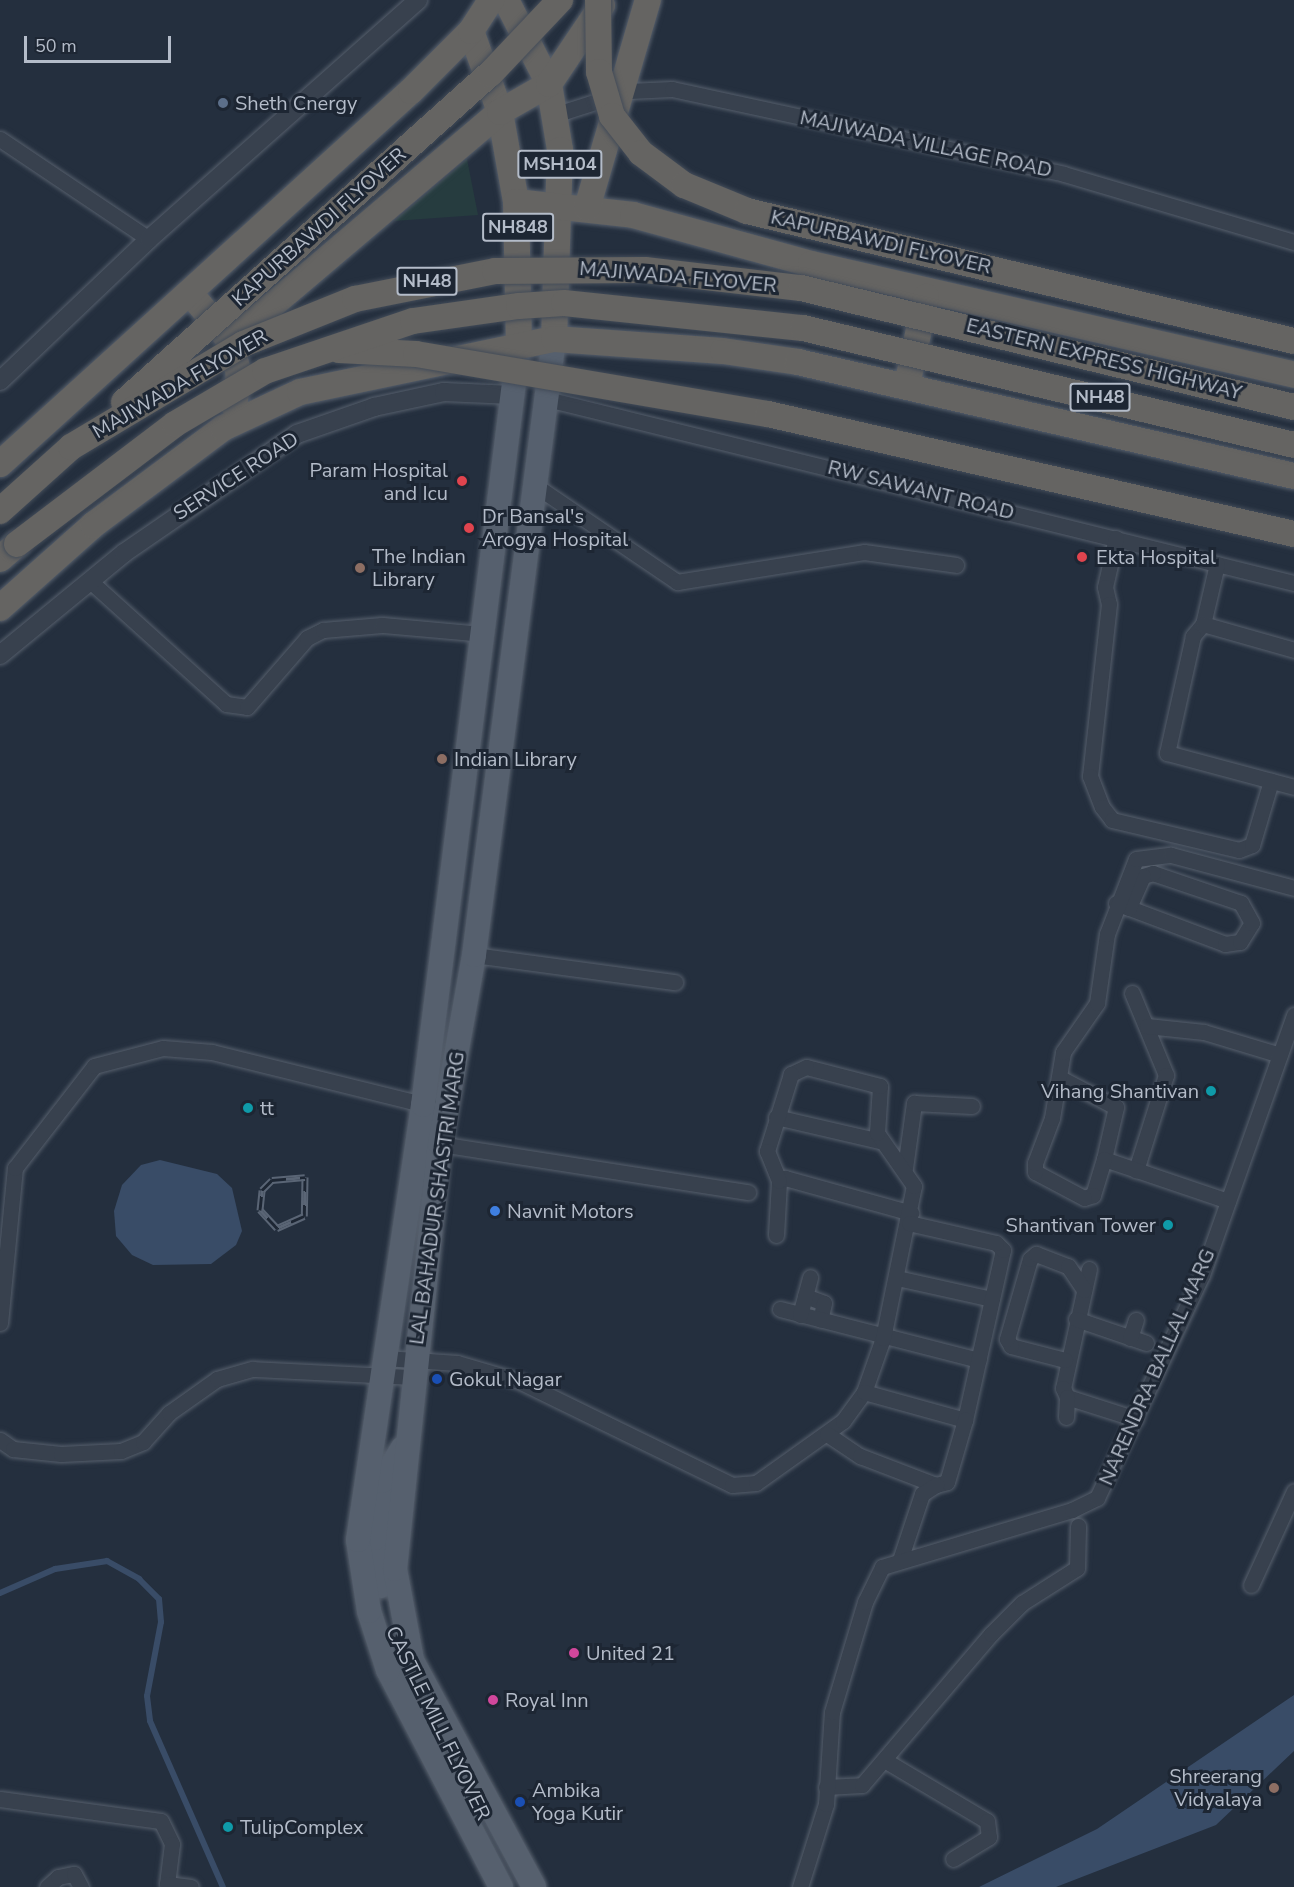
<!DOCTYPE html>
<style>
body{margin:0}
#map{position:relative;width:1294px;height:1887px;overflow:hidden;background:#242f3e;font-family:"Nunito Sans",sans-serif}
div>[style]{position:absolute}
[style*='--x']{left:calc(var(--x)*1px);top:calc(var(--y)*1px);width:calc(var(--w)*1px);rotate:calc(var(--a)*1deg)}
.green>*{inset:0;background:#263c3f}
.water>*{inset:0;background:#394c67}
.stream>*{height:6px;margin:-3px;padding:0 3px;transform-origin:3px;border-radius:3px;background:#394c67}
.roads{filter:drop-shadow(0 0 2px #565f6c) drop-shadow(0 0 2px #565f6c)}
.minor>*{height:15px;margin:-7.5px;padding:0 7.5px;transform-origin:7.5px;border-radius:7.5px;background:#38414e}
.tertiary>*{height:18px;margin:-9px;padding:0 9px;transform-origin:9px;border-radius:9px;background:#38414e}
.primary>*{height:24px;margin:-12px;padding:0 12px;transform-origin:12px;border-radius:12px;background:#56606e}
.trunk>*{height:26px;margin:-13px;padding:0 13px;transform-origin:13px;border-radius:13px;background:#656462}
.rail>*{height:7px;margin-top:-3.5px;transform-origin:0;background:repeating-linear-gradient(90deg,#1d2633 0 14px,#5a6575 0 28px);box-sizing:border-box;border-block:2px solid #5a6575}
.bridges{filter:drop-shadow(0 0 2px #434c59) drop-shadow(0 0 2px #434c59)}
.trunk-bridge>*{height:26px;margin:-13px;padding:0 13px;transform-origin:13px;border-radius:13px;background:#656462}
.dots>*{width:16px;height:16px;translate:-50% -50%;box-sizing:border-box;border:3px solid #1d2633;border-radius:50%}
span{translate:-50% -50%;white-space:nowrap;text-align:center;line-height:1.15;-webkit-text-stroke:6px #1d2633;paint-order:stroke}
.shield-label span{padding:2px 4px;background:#1d2633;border:2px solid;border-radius:4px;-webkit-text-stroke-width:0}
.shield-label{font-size:18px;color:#b4bcc9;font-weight:700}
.poi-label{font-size:20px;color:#b4bcc9}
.left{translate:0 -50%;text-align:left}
.right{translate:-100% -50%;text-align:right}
.street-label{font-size:20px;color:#b4bcc9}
.scale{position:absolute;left:24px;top:36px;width:147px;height:27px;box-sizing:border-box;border:3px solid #b4bcc9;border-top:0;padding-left:8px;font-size:18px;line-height:21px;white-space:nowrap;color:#b4bcc9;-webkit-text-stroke:4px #1d2633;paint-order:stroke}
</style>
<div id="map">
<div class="green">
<div style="clip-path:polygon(467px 159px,478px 215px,394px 221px)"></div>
</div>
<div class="water">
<div style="clip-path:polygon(160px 1160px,217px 1174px,232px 1188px,242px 1231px,236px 1245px,211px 1264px,153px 1265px,132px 1255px,116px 1236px,114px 1211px,122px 1185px,141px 1165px)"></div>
<div style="clip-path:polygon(1294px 1695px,1294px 1751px,1216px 1825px,1056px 1887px,979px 1887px,1097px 1829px)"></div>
</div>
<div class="stream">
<div style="--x:0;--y:1593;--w:60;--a:-23.6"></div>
<div style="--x:55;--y:1569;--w:53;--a:-8.7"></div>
<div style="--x:107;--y:1561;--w:37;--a:29"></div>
<div style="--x:139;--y:1579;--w:28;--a:45"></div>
<div style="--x:159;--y:1599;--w:23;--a:85"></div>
<div style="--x:161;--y:1622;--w:75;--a:100.7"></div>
<div style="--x:147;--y:1696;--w:25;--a:83"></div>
<div style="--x:150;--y:1721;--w:181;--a:66.3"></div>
</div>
<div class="roads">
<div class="minor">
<div style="--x:554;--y:115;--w:79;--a:-17.7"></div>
<div style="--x:629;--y:91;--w:43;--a:-2.7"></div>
<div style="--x:672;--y:89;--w:401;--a:12.2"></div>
<div style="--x:1064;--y:174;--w:240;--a:16.5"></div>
<div style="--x:0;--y:139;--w:179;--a:33.9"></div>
<div style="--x:547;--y:399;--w:769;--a:13.84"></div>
<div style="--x:536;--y:486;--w:171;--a:34.2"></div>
<div style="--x:677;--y:582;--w:189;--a:-9.1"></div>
<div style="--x:864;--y:552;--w:93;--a:8"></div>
<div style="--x:1116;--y:538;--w:50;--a:102.7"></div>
<div style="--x:1105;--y:587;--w:17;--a:77"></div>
<div style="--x:1109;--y:604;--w:173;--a:96.3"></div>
<div style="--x:1090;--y:776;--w:33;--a:69"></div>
<div style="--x:1102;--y:807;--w:16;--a:52"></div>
<div style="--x:1112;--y:820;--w:130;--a:13.3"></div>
<div style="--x:1239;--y:850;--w:14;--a:-21"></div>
<div style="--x:1252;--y:845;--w:67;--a:-73.5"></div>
<div style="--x:1217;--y:564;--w:62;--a:103.1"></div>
<div style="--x:1203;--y:624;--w:16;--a:130"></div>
<div style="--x:1193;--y:636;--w:120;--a:102.5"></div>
<div style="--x:1167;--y:753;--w:131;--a:15"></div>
<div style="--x:89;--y:580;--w:185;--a:42.1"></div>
<div style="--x:226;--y:704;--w:21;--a:8"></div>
<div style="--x:247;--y:707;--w:91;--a:-49"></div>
<div style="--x:307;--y:638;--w:18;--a:-27"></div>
<div style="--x:323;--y:630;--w:59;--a:-4.8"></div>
<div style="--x:382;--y:625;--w:101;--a:5.1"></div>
<div style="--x:1203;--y:624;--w:95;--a:15.9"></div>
<div style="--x:1116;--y:903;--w:116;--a:20.6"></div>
<div style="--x:1225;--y:944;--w:15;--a:-8"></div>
<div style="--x:1240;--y:942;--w:22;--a:-58"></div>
<div style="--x:1252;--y:923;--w:23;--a:-119"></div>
<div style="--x:1241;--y:903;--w:93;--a:-161.2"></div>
<div style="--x:1153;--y:873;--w:10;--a:163"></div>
<div style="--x:1143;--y:876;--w:35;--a:114"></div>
<div style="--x:474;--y:955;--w:203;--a:7.7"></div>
<div style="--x:1132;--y:993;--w:89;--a:67.5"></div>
<div style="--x:1166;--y:1075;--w:100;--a:107.5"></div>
<div style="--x:1147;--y:1026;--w:57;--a:6"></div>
<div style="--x:1204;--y:1032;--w:79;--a:16.8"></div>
<div style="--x:1060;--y:1078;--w:63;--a:27.4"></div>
<div style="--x:1116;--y:1107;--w:53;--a:103"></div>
<div style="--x:776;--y:1117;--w:107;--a:13"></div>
<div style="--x:440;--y:1144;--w:312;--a:8.9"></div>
<div style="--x:905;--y:1168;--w:66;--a:-82.1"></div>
<div style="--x:914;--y:1103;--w:58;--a:3"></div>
<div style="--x:1228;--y:1201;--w:131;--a:-161.3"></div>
<div style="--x:1104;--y:1159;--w:38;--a:107"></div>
<div style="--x:1093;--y:1195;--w:9;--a:162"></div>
<div style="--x:1084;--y:1198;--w:55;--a:-152"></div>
<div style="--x:1035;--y:1172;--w:9;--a:-90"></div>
<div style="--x:1035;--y:1163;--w:48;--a:-69.3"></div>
<div style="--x:1052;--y:1118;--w:67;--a:-80.5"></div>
<div style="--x:1063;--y:1052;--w:60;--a:-55.2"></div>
<div style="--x:1097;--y:1003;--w:70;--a:-81.8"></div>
<div style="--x:1107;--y:934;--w:80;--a:-68.9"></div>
<div style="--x:1136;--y:859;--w:35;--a:-7"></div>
<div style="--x:1171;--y:855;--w:127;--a:15"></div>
<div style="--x:776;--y:1235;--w:54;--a:-86.8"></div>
<div style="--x:779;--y:1181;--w:7;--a:-27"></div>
<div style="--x:785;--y:1178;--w:131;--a:15.5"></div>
<div style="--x:1089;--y:1269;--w:122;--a:102.3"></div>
<div style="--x:1063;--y:1388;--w:10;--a:66"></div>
<div style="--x:1067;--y:1397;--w:72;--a:17.7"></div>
<div style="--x:897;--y:1278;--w:97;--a:12.5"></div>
<div style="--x:805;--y:1296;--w:20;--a:20"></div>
<div style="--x:824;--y:1303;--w:17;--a:103"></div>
<div style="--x:780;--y:1309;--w:205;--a:14.4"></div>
<div style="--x:800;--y:1315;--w:39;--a:-75"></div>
<div style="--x:1076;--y:1319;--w:74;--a:18.9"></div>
<div style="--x:0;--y:1323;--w:156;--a:-84.5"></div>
<div style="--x:15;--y:1168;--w:129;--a:-52.2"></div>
<div style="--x:94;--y:1066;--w:71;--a:-14.6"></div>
<div style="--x:163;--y:1048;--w:49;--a:4.7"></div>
<div style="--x:212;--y:1052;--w:225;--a:13.9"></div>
<div style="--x:1130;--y:1338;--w:19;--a:-72"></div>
<div style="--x:385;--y:1358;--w:72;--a:4"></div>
<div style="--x:457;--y:1363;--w:65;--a:16.2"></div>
<div style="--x:519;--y:1381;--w:237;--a:26"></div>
<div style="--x:732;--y:1485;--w:24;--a:-5"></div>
<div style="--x:756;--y:1483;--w:107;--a:-35.5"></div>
<div style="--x:843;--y:1421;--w:36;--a:-54"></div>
<div style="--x:864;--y:1392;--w:57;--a:-70.6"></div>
<div style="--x:883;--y:1338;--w:155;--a:-78.5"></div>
<div style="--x:914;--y:1186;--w:65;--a:-124.9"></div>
<div style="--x:877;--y:1133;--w:47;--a:-86.3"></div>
<div style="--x:880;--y:1086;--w:76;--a:-165.6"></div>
<div style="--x:806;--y:1067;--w:17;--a:155"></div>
<div style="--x:791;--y:1074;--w:81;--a:107.3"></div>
<div style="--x:767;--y:1151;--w:32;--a:68"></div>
<div style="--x:1065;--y:1360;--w:56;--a:-165.5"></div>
<div style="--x:1011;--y:1346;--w:8;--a:-120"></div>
<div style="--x:1007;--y:1339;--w:83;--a:-74"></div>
<div style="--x:1030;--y:1259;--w:8;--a:-40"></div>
<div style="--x:1036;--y:1254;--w:34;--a:21"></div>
<div style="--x:1068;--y:1266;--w:29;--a:56"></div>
<div style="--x:864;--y:1392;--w:105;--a:15.5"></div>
<div style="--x:965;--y:1420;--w:174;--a:-77.4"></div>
<div style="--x:1003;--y:1250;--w:10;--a:-135"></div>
<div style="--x:996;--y:1243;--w:89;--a:-167.1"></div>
<div style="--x:1066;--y:1417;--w:20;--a:-87"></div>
<div style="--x:827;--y:1434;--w:40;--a:34"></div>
<div style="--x:860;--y:1456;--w:81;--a:20.9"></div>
<div style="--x:936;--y:1485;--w:11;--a:-15"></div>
<div style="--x:947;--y:1482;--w:65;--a:-73.8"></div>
<div style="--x:0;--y:1440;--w:16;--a:35"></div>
<div style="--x:13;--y:1449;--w:48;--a:5.9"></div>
<div style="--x:61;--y:1454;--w:60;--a:-2.9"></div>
<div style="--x:121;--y:1451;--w:24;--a:-22"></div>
<div style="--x:143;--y:1442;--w:39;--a:-48"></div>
<div style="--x:169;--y:1413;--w:59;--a:-35.3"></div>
<div style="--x:217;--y:1379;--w:37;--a:-16"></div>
<div style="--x:253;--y:1369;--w:158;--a:2.9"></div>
<div style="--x:900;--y:1560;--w:70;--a:-71.6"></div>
<div style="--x:922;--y:1494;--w:17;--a:-33"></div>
<div style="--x:1251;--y:1585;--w:103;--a:-65.4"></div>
<div style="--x:886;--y:1761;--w:117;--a:30.7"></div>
<div style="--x:987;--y:1821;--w:16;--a:83"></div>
<div style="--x:989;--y:1837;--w:42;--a:148.6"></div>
<div style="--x:826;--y:1787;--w:36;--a:-3"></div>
<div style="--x:862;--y:1785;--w:199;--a:-49.5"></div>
<div style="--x:991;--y:1634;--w:44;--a:-45"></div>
<div style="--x:1022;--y:1603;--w:65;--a:-32.5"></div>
<div style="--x:1077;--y:1568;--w:42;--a:-88.6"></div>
<div style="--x:0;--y:1799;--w:162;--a:7.8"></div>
<div style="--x:161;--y:1821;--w:25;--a:64"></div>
<div style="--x:172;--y:1844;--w:40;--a:97.1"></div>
<div style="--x:167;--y:1884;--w:24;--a:7"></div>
<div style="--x:47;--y:1887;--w:15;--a:-42"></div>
<div style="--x:58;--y:1877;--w:16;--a:-11"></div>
<div style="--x:74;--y:1874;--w:15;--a:62"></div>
<div style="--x:800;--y:1887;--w:87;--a:-72.6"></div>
<div style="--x:826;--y:1804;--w:92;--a:-86.3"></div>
<div style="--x:832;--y:1712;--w:115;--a:-73.3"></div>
<div style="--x:865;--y:1602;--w:39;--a:-64"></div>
<div style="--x:882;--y:1567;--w:198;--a:-16.7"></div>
<div style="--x:1072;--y:1510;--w:28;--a:-26"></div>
<div style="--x:1097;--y:1498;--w:246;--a:-64.8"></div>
<div style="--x:1202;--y:1275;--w:276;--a:-70.5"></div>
</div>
<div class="tertiary">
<div style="--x:0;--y:381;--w:206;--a:-43.6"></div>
<div style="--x:149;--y:239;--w:360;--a:-41.6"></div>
<div style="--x:0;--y:655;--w:161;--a:-39.4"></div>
<div style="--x:124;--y:553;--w:210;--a:-34.5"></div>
<div style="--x:297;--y:434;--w:82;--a:-19.3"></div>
<div style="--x:374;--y:407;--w:72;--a:-12.1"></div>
<div style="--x:444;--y:392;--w:69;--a:2.5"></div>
</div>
<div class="primary">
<div style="--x:381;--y:1586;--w:48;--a:-97.1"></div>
<div style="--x:375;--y:1538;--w:57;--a:-83"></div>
<div style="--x:382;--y:1481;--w:39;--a:-58"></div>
<div style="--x:501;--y:1887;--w:245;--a:-117.5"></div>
<div style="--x:388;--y:1670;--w:62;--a:-107.9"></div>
<div style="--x:369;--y:1611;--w:72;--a:-98.8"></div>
<div style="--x:358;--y:1540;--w:440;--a:-81.5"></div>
<div style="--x:423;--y:1105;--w:760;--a:-82.82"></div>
<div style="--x:534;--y:1887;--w:258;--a:-118.3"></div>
<div style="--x:412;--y:1660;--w:93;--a:-100.6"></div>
<div style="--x:395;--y:1569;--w:427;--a:-84"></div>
<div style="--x:440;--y:1144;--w:192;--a:-79.8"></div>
<div style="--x:474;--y:955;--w:621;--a:-82.6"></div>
</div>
<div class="trunk">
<div style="--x:506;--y:0;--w:94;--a:62.9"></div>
<div style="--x:549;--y:84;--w:67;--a:80.5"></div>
<div style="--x:560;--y:150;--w:189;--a:91.8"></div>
<div style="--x:471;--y:31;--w:86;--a:70.3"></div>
<div style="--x:500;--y:112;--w:91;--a:79.9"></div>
<div style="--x:516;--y:202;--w:141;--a:88.8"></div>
<div style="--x:516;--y:202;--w:118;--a:6.3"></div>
<div style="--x:633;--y:215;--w:185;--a:15.4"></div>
<div style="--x:811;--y:264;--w:496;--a:12.9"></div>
<div style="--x:587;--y:208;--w:217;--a:-73.7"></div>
<div style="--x:190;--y:293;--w:62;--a:50.2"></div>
<div style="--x:230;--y:341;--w:34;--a:75"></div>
<div style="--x:239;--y:374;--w:32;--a:99"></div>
<div style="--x:230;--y:341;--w:354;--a:-40.3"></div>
<div style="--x:500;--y:112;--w:56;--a:-29.7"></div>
<div style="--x:549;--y:84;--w:95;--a:-56.1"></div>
<div style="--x:909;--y:376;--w:81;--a:-77.9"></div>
<div style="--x:0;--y:464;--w:555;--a:-42.23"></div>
<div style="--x:411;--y:91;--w:85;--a:-45"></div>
<div style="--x:471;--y:31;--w:37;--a:-57"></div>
<div style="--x:0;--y:559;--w:23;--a:-41"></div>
<div style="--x:0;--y:608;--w:125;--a:-41.7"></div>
<div style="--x:93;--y:525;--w:162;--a:-36.7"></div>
<div style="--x:223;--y:428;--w:85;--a:-25.1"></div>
<div style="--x:300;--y:392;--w:259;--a:-11.8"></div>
<div style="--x:554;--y:339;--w:169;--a:4.1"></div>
<div style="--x:723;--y:351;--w:76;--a:8.3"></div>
<div style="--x:798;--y:362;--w:509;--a:12.94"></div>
</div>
</div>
<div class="rail">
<div style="--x:305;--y:1177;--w:39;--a:91"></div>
<div style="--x:304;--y:1216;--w:30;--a:156"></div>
<div style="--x:277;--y:1228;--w:25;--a:-133"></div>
<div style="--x:260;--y:1210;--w:20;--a:-84"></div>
<div style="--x:262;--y:1190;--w:14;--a:-45"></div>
<div style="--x:272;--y:1180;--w:33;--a:-5"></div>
</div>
<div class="bridges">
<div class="trunk-bridge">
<div style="--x:598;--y:0;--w:72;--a:89.2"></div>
<div style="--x:599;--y:72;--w:46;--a:73.5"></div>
<div style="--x:612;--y:116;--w:47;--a:51.9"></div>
<div style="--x:641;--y:153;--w:54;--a:36.7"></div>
<div style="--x:684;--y:185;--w:68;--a:22.4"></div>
<div style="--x:747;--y:211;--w:562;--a:13.37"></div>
<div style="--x:339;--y:350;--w:77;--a:3"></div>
<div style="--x:416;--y:354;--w:357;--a:9.7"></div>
<div style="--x:768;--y:414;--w:540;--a:12.85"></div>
<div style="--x:124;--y:402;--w:491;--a:-41.9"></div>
<div style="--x:490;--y:74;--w:102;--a:-46.6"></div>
<div style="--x:0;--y:511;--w:96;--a:-42"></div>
<div style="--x:71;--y:447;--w:200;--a:-30.9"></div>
<div style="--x:243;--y:344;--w:121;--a:-21.9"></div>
<div style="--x:355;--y:299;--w:143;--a:-11.3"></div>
<div style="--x:495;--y:271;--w:150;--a:-0.4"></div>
<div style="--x:645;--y:270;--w:157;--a:6.6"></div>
<div style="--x:801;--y:288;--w:507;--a:13.57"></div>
<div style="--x:17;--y:544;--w:198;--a:-37.2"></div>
<div style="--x:175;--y:424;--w:104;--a:-30.5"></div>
<div style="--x:265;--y:371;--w:156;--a:-18.7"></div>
<div style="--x:413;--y:321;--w:107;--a:-8.1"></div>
<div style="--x:519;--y:306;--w:45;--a:-3.8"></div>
<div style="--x:564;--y:303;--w:240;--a:6"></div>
<div style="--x:803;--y:328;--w:505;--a:13.4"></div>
</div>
</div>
<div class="dots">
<div style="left:223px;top:103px;background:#5c6f8a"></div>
<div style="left:462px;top:481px;background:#e0444e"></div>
<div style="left:469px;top:528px;background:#e0444e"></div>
<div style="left:1082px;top:557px;background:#e0444e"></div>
<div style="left:360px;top:568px;background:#8d6e63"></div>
<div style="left:442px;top:759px;background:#8d6e63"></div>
<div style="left:1211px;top:1091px;background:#0f9aa8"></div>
<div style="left:248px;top:1108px;background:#0f9aa8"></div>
<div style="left:495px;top:1211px;background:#3f7fe0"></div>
<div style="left:1168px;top:1225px;background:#0f9aa8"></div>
<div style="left:437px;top:1379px;background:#1a4fb4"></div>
<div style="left:574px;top:1653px;background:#d1479c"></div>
<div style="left:493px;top:1700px;background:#d1479c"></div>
<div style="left:1274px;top:1788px;background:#8d6e63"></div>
<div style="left:520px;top:1802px;background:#1a4fb4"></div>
<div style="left:228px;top:1827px;background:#0f9aa8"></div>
</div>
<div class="shield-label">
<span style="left:560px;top:164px">MSH104</span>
<span style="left:518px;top:227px">NH848</span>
<span style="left:427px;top:281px">NH48</span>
<span style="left:1100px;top:397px">NH48</span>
</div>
<div class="poi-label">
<span class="left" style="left:235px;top:103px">Sheth Cnergy</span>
<span class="right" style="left:448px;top:482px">Param Hospital<br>and Icu</span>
<span class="left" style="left:482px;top:528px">Dr Bansal's<br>Arogya Hospital</span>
<span class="left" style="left:372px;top:568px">The Indian<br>Library</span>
<span class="left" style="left:1096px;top:557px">Ekta Hospital</span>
<span class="left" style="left:454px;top:759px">Indian Library</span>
<span class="right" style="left:1199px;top:1091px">Vihang Shantivan</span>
<span class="left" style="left:260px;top:1108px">tt</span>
<span class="left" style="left:507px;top:1211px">Navnit Motors</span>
<span class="right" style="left:1156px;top:1225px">Shantivan Tower</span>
<span class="left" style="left:449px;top:1379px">Gokul Nagar</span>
<span class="left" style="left:586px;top:1653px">United 21</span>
<span class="left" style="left:505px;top:1700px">Royal Inn</span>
<span class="right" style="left:1262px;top:1788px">Shreerang<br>Vidyalaya</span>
<span class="left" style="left:532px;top:1802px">Ambika<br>Yoga Kutir</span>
<span class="left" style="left:240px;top:1827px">TulipComplex</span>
</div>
<div class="street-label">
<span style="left:926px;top:144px;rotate:12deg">MAJIWADA VILLAGE ROAD</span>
<span style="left:319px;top:227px;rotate:-42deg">KAPURBAWDI FLYOVER</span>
<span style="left:881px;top:242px;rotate:13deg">KAPURBAWDI FLYOVER</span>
<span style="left:678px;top:277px;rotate:5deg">MAJIWADA FLYOVER</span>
<span style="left:1104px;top:359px;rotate:14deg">EASTERN EXPRESS HIGHWAY</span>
<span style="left:180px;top:384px;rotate:-30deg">MAJIWADA FLYOVER</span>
<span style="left:236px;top:476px;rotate:-33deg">SERVICE ROAD</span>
<span style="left:921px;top:490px;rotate:14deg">RW SAWANT ROAD</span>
<span style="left:437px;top:1198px;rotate:-82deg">LAL BAHADUR SHASTRI MARG</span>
<span style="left:1157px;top:1367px;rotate:-66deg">NARENDRA BALLAL MARG</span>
<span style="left:438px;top:1723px;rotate:64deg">CASTLE MILL FLYOVER</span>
</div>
<div class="scale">50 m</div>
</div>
